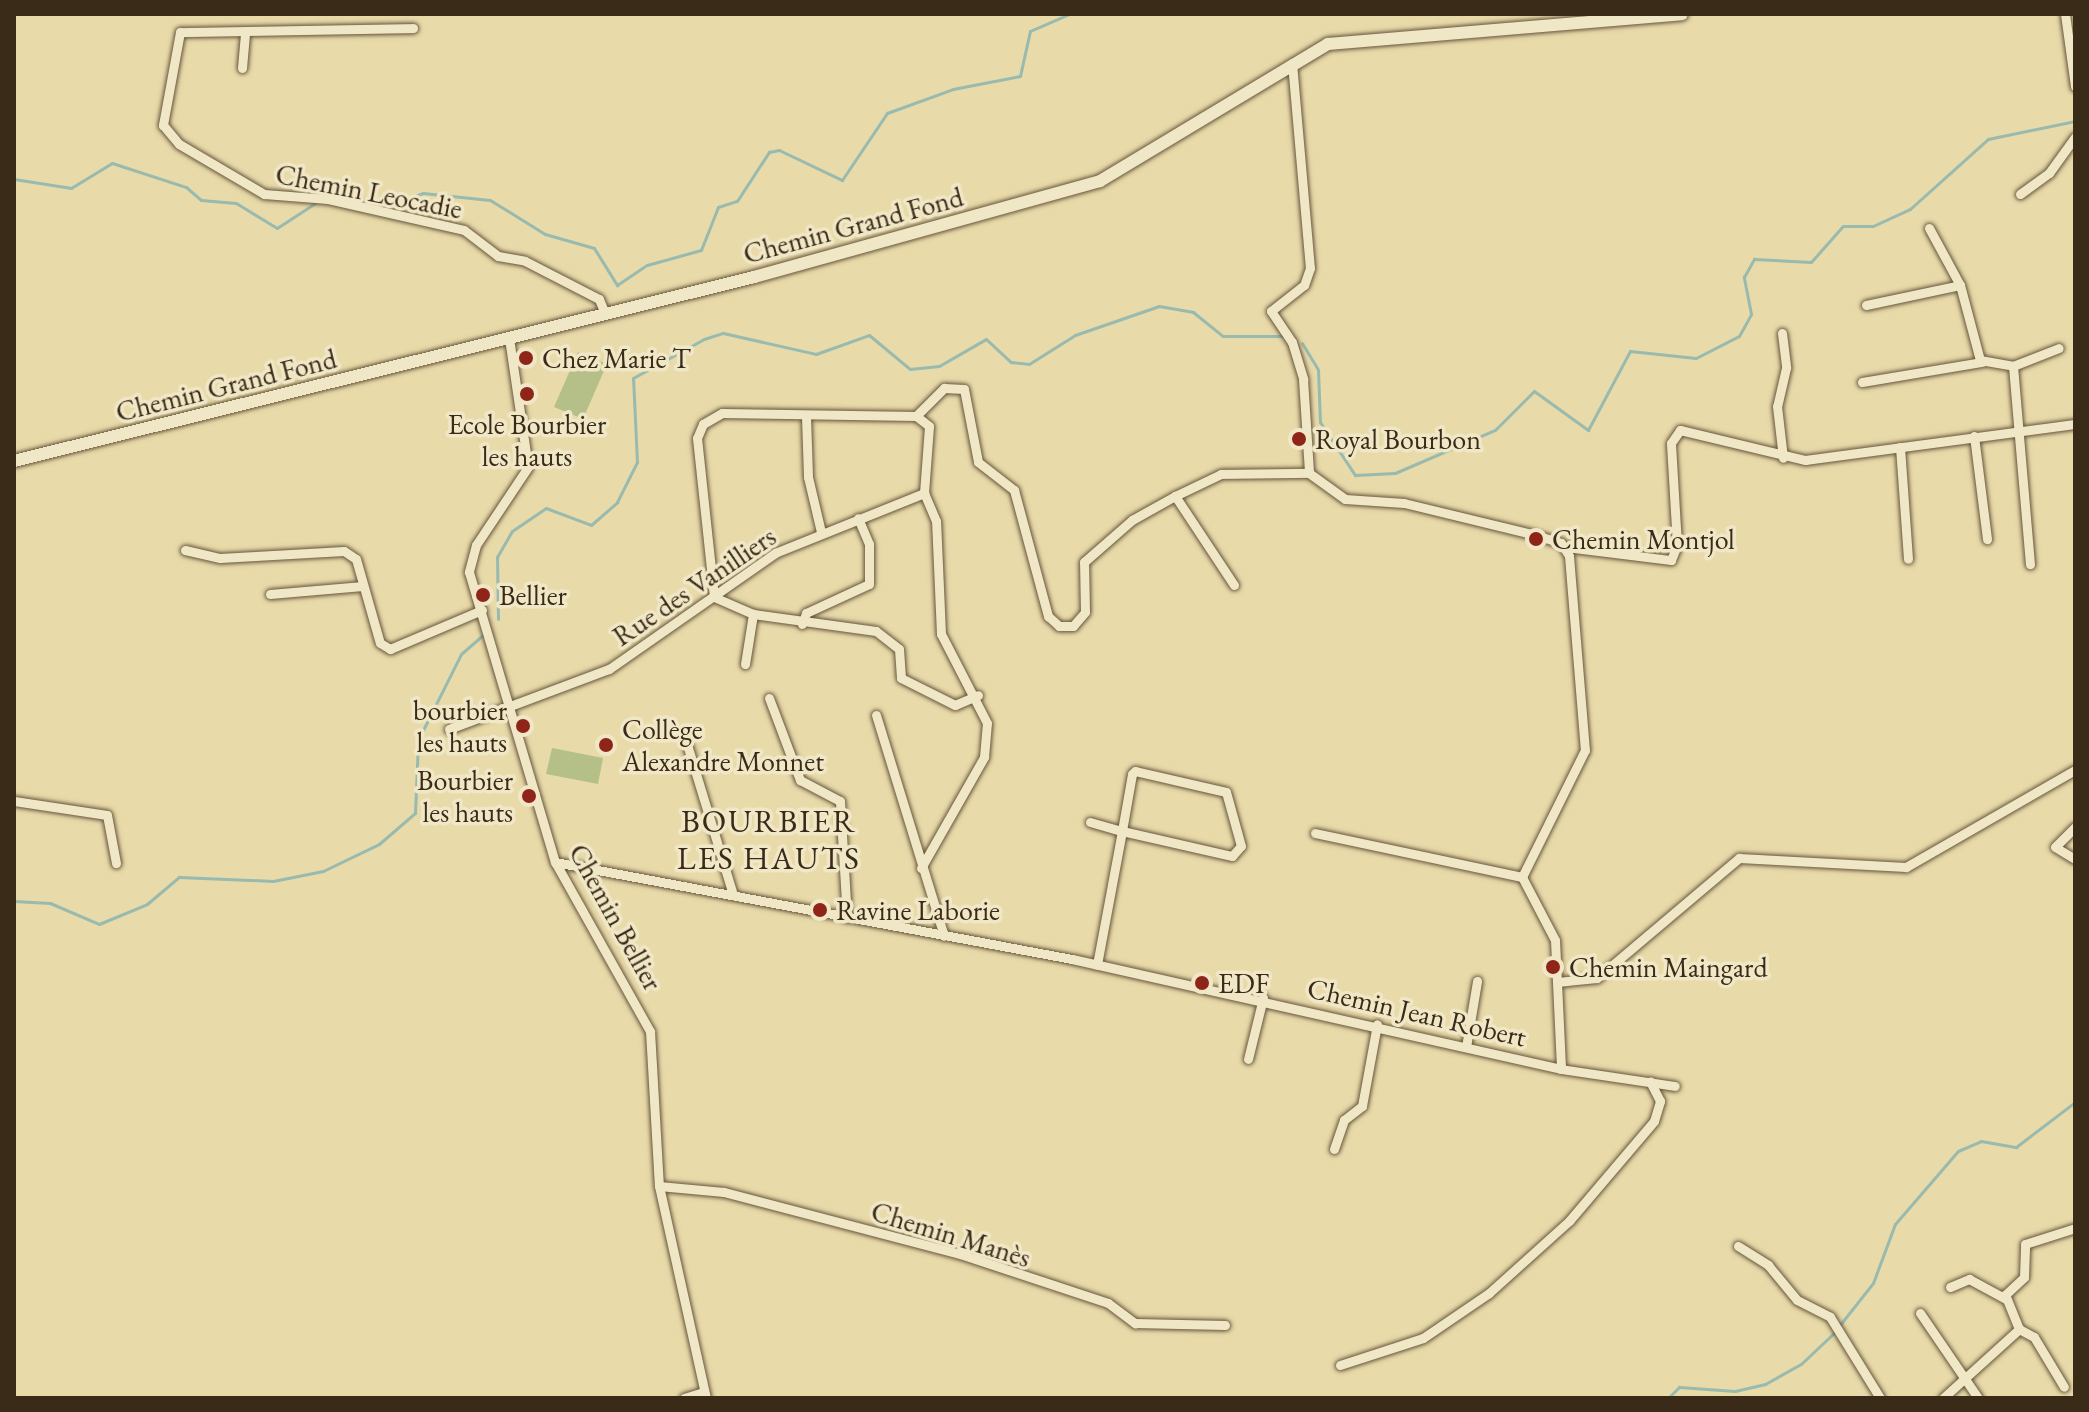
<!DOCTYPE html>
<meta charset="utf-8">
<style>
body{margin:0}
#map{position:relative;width:2089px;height:1412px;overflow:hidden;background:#e8daa9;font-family:"EB Garamond",serif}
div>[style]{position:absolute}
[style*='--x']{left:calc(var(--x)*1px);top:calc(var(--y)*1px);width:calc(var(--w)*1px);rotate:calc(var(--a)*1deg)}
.green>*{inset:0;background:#b5c089}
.stream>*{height:3px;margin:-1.5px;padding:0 1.5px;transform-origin:1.5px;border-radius:1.5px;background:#98baaf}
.roads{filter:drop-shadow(0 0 2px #66563c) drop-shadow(0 0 2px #66563c)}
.street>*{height:9px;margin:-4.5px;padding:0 4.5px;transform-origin:4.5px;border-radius:4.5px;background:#f0e7c7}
.secondary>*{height:12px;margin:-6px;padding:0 6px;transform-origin:6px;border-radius:6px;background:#f0e7c7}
.dots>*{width:22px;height:22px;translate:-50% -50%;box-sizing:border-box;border:4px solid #f0e7c7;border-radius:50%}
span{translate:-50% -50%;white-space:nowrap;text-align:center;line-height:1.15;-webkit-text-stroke:7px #f0e7c7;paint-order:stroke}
.street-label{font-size:28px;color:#3a2a18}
.poi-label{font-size:28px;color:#3a2a18}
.left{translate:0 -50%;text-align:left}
.right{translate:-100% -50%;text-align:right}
.quarter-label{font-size:32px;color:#3a2a18;letter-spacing:2px}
.frame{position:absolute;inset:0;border:16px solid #3a2a18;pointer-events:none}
</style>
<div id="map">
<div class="green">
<div style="clip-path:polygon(578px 352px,607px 364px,583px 419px,554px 407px)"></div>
<div style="clip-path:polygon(552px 748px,603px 758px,598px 784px,546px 774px)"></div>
</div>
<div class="stream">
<div style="--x:14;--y:179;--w:58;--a:9"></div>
<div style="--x:71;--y:188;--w:48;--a:-31.4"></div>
<div style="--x:112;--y:163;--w:78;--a:18"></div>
<div style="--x:186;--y:187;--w:20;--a:41"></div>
<div style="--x:201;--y:200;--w:35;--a:5"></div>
<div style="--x:236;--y:203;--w:48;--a:31.4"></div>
<div style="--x:277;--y:228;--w:48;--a:-33"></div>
<div style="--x:344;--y:198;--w:53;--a:4.3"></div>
<div style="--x:397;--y:202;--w:28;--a:-19"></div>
<div style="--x:423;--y:193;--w:67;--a:6"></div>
<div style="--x:490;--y:200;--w:65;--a:31.7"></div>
<div style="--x:545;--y:234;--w:51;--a:15.9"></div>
<div style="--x:594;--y:248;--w:44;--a:58.1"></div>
<div style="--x:617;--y:285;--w:36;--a:-34"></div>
<div style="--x:647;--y:265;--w:56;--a:-15.5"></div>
<div style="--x:701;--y:250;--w:46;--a:-68.4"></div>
<div style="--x:718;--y:207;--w:20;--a:-18"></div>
<div style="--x:737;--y:201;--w:59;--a:-56.9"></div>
<div style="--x:769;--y:152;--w:10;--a:-11"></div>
<div style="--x:779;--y:150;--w:70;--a:25.5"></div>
<div style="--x:842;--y:180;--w:81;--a:-56.1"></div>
<div style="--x:887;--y:113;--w:70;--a:-20"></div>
<div style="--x:953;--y:89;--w:68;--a:-11"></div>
<div style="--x:1020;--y:76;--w:46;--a:-77.5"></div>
<div style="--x:1030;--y:31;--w:43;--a:-23.6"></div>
<div style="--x:1302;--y:343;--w:31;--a:59"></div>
<div style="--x:1318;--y:370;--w:52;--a:87.8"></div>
<div style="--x:1320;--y:422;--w:64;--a:56.6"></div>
<div style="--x:1355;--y:475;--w:40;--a:-2.9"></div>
<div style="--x:1395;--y:473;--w:109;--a:-23.3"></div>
<div style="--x:1495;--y:430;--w:55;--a:-45"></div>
<div style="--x:1534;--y:391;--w:67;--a:35.8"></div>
<div style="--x:1588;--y:430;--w:89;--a:-62"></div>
<div style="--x:1630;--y:351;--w:66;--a:6.1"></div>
<div style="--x:1696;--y:358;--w:48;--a:-27.1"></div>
<div style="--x:1739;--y:336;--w:25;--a:-61"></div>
<div style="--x:1751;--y:314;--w:38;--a:-101"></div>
<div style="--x:1744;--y:277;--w:21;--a:-61"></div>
<div style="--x:1754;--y:259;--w:57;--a:3"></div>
<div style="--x:1811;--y:262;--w:48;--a:-48.4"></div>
<div style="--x:1843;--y:226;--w:30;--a:0"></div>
<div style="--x:1873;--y:226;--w:41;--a:-24.7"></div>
<div style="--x:1910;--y:209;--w:105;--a:-41.9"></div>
<div style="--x:1988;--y:139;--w:89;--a:-11.7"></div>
<div style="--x:498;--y:619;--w:62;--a:-90.9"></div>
<div style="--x:497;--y:557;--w:30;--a:-60"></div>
<div style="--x:512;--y:531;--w:41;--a:-34.1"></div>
<div style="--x:546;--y:508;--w:48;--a:20.7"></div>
<div style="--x:591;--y:525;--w:35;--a:-41"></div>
<div style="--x:617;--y:502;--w:45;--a:-63.4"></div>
<div style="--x:637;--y:462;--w:84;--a:-92.7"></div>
<div style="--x:633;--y:378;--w:81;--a:-28.8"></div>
<div style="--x:704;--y:339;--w:20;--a:-18"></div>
<div style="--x:723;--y:333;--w:95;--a:12.7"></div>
<div style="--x:816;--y:354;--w:56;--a:-19.7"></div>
<div style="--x:869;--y:335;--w:53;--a:39.7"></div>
<div style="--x:910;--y:369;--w:29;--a:-6"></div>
<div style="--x:939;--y:366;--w:54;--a:-29.9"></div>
<div style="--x:986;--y:339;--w:34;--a:43"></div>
<div style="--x:1011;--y:362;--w:18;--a:6"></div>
<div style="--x:1029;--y:364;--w:54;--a:-32.2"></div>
<div style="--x:1075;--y:335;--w:89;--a:-19"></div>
<div style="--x:1159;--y:306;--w:35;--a:10"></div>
<div style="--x:1193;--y:312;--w:38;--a:39"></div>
<div style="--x:1223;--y:336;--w:62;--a:0"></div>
<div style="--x:14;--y:901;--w:36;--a:3"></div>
<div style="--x:50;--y:903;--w:53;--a:23.2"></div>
<div style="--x:99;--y:924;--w:52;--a:-22.6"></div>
<div style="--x:147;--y:904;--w:42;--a:-40.2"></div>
<div style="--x:179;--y:877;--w:94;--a:2.4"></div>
<div style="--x:273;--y:881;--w:51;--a:-11.3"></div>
<div style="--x:323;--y:871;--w:62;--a:-25.7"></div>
<div style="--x:379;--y:844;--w:48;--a:-40.7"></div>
<div style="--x:415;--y:813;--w:73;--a:-87.6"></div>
<div style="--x:418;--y:740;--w:96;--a:-63.4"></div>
<div style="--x:461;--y:654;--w:28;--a:-41"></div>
<div style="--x:1839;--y:1326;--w:55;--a:-51.7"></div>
<div style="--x:1873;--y:1283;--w:63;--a:-69.6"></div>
<div style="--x:1895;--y:1224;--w:96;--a:-49.2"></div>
<div style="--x:1958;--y:1151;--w:25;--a:-23"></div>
<div style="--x:1981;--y:1141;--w:36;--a:10"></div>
<div style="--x:2016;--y:1147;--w:74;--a:-37.3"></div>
<div style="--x:1467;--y:1398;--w:103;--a:0"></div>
<div style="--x:1668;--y:1398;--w:16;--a:-45"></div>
<div style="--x:1679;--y:1387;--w:56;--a:4.1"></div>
<div style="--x:1735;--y:1391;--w:31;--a:-13"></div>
<div style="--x:1765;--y:1384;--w:41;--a:-29.1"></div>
<div style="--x:1801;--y:1364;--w:47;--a:-43.3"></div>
</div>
<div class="roads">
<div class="street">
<div style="--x:2065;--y:14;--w:73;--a:82.1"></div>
<div style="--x:413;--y:28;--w:233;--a:179"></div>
<div style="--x:180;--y:32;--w:95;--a:100.4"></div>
<div style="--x:163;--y:125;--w:25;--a:50"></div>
<div style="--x:179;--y:144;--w:99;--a:30.5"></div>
<div style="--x:264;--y:194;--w:64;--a:4.5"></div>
<div style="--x:328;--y:199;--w:139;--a:12.8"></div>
<div style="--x:464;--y:230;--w:43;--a:37.4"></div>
<div style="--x:498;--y:256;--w:27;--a:10"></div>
<div style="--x:525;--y:261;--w:83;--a:27.2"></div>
<div style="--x:599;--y:299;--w:16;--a:68"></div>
<div style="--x:1292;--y:63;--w:206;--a:85"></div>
<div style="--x:1310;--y:268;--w:18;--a:109"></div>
<div style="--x:1304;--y:285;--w:42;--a:141.8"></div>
<div style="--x:1271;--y:311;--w:37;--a:56"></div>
<div style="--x:1292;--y:342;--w:39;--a:73"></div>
<div style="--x:1303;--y:379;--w:94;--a:86.3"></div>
<div style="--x:1309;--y:473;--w:44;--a:35.8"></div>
<div style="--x:1345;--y:499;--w:59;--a:3.9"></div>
<div style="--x:1404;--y:503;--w:132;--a:13.6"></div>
<div style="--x:1532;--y:534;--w:30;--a:17"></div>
<div style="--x:1561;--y:543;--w:15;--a:58"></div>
<div style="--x:1569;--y:556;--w:195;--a:85.3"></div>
<div style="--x:1585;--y:750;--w:142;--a:116.4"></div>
<div style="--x:1522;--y:877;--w:71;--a:62.4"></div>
<div style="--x:1555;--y:940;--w:129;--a:87.3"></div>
<div style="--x:242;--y:68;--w:35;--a:-85"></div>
<div style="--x:2020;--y:194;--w:36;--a:-36"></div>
<div style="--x:2049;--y:173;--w:44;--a:-54.2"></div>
<div style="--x:1929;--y:228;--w:65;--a:61.5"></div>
<div style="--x:1960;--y:285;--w:78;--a:75.1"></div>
<div style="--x:1980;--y:360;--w:34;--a:10"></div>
<div style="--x:2013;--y:366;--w:199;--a:85.1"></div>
<div style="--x:1866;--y:305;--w:96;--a:-12"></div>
<div style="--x:1782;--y:333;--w:35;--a:83"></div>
<div style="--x:1786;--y:368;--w:39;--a:103"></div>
<div style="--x:1777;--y:406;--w:52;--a:83.4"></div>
<div style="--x:509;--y:338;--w:130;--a:81.6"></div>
<div style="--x:528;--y:467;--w:94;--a:123.7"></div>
<div style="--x:476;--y:545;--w:28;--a:105"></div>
<div style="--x:469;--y:572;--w:302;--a:73.5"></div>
<div style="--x:555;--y:862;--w:194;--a:60.7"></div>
<div style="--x:650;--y:1031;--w:155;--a:86.7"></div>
<div style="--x:659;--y:1186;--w:217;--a:77.5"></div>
<div style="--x:2013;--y:366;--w:49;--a:-21.4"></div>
<div style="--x:1862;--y:382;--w:122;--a:-9.5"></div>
<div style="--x:806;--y:416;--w:61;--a:88.1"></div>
<div style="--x:808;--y:477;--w:57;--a:76.7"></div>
<div style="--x:916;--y:416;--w:40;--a:-45"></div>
<div style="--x:944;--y:388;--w:20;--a:3"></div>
<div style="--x:964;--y:389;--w:74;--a:79.1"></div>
<div style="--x:978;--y:462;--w:46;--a:37.9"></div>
<div style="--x:1014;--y:490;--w:131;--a:74.9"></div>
<div style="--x:1048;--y:616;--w:15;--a:42"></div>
<div style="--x:1059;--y:626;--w:14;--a:0"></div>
<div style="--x:1073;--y:626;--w:18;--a:-49"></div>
<div style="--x:1085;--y:612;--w:50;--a:-91.1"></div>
<div style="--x:1084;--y:562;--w:64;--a:-41.2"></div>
<div style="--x:1132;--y:520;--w:49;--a:-29.2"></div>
<div style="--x:1974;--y:436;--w:104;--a:82.8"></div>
<div style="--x:1900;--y:447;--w:112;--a:85.9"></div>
<div style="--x:924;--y:493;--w:67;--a:-85.7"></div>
<div style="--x:929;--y:426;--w:16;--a:-142"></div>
<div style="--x:916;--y:416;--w:194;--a:-179.1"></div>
<div style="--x:722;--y:413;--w:22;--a:150"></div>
<div style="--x:703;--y:424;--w:15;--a:113"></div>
<div style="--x:697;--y:438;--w:160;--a:83.9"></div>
<div style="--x:714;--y:597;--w:43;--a:23.6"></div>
<div style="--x:753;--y:614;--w:124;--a:7.9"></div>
<div style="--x:876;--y:631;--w:29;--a:38"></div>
<div style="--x:899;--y:649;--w:29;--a:86"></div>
<div style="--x:901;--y:678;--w:60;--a:26.6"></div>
<div style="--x:955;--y:705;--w:25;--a:-23"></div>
<div style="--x:1566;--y:547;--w:106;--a:7.1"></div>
<div style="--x:1671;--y:560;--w:16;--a:-68"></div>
<div style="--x:1677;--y:545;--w:102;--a:-93.4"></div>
<div style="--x:1671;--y:443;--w:16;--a:-55"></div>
<div style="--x:1680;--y:430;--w:129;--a:13.5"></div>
<div style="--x:1805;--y:460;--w:272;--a:-7.6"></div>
<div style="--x:185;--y:550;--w:36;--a:13"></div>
<div style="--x:220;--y:558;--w:124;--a:-3.2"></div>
<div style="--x:344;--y:551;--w:14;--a:34"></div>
<div style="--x:356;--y:559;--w:87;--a:74.1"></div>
<div style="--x:380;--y:643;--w:12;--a:31"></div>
<div style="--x:390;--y:649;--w:100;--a:-23"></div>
<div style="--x:1234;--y:585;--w:107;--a:-123.5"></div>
<div style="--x:1175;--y:496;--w:51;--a:-25.6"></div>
<div style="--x:1221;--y:474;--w:88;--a:-0.7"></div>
<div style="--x:270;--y:594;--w:93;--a:-4.9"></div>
<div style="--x:802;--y:624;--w:12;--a:-70"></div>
<div style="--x:806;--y:613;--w:69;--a:-24.7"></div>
<div style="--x:869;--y:584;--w:40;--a:-90"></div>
<div style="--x:869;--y:544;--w:28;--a:-113"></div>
<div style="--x:745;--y:664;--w:51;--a:-80.9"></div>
<div style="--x:769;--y:698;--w:88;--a:69.3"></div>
<div style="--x:800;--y:780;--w:45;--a:27.7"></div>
<div style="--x:840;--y:801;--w:117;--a:86.6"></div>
<div style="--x:876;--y:715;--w:231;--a:72.9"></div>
<div style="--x:449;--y:729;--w:171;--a:-20.6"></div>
<div style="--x:609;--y:669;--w:203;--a:-34.9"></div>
<div style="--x:775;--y:553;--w:161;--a:-21.9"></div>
<div style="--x:686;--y:741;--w:161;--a:73"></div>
<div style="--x:14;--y:801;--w:94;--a:8.6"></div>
<div style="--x:107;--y:815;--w:49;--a:79.4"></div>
<div style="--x:1090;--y:822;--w:33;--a:16"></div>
<div style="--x:1122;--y:831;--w:113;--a:12.8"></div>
<div style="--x:1232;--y:856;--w:13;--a:-48"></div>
<div style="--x:1241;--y:846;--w:56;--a:-105.5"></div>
<div style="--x:1226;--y:792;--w:93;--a:-167"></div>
<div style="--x:1135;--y:771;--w:4;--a:135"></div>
<div style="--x:1132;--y:774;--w:58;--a:100"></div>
<div style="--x:1122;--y:831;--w:136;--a:100.6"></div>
<div style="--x:2075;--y:827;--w:28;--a:135"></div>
<div style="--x:2055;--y:847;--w:23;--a:31"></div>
<div style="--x:1315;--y:833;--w:212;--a:12"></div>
<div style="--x:555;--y:862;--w:526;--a:10.63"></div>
<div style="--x:1072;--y:959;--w:501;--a:12.68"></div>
<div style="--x:1561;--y:1069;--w:115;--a:8.5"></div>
<div style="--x:921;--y:868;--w:128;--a:-60.4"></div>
<div style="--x:984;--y:757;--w:34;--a:-85"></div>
<div style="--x:987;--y:723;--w:100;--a:-117.3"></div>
<div style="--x:941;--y:634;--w:113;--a:-92.5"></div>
<div style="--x:936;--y:521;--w:30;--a:-113"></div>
<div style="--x:1558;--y:982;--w:39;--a:-6"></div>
<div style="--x:1597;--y:978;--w:186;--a:-40.2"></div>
<div style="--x:1739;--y:858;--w:167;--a:3.1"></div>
<div style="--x:1906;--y:867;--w:195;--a:-29.9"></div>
<div style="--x:1466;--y:1047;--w:67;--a:-80.5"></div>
<div style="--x:1248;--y:1059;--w:63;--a:-76.2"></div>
<div style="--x:1334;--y:1149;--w:31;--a:-71"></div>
<div style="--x:1344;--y:1120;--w:23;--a:-38"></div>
<div style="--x:1362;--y:1106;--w:83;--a:-79.6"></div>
<div style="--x:659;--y:1186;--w:65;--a:5.3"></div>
<div style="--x:724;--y:1192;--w:244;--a:14.7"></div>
<div style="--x:960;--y:1254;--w:156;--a:18.3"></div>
<div style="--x:1108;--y:1303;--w:34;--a:37"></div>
<div style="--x:1135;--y:1323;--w:90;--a:1.3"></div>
<div style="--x:1738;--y:1246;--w:36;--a:32"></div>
<div style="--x:1768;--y:1265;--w:45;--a:50.4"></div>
<div style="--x:1797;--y:1300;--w:37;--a:27"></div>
<div style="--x:1830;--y:1317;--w:95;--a:58.3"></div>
<div style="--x:1950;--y:1287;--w:21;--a:-23"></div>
<div style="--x:1969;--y:1279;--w:42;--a:28.4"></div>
<div style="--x:1920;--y:1313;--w:103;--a:55.7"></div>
<div style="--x:2019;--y:1329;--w:17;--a:28"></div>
<div style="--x:2034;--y:1337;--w:58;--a:59"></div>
<div style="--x:1340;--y:1365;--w:87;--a:-18"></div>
<div style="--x:1423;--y:1338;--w:80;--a:-34.3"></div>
<div style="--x:1489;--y:1293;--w:108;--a:-42"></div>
<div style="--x:1569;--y:1221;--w:131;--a:-49.6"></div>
<div style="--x:1654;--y:1121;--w:21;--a:-73"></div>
<div style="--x:1660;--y:1101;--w:22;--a:-117"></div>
<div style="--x:684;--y:1398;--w:21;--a:-17"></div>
<div style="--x:1943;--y:1398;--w:103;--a:-42.2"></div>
<div style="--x:2019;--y:1329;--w:37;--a:-112"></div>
<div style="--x:2005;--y:1295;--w:26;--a:-43"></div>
<div style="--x:2024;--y:1277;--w:33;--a:-88"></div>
<div style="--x:2025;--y:1244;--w:52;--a:-17.7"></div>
</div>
<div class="secondary">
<div style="--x:14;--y:461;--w:763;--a:-13.96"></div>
<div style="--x:754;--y:277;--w:359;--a:-15.5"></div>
<div style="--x:1100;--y:181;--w:266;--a:-31"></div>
<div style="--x:1328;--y:44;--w:355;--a:-4.8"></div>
</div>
</div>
<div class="dots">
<div style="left:526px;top:358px;background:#8f2418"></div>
<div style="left:527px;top:394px;background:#8f2418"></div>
<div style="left:1299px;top:439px;background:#8f2418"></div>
<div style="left:1536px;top:539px;background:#8f2418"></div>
<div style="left:483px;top:595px;background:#8f2418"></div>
<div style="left:523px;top:726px;background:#8f2418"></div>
<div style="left:606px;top:745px;background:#8f2418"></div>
<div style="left:529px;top:796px;background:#8f2418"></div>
<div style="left:820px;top:910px;background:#8f2418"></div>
<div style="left:1553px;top:967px;background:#8f2418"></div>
<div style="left:1202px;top:983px;background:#8f2418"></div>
</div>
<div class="street-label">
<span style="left:369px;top:191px;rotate:11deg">Chemin Leocadie</span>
<span style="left:853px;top:225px;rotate:-15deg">Chemin Grand Fond</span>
<span style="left:226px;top:385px;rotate:-14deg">Chemin Grand Fond</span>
<span style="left:694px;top:586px;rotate:-34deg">Rue des Vanilliers</span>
<span style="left:616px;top:917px;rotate:61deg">Chemin Bellier</span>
<span style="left:1417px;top:1012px;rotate:13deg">Chemin Jean Robert</span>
<span style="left:951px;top:1234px;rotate:17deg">Chemin Manès</span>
</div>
<div class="poi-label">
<span class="left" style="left:542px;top:358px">Chez Marie T</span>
<span style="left:527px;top:440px">Ecole Bourbier<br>les hauts</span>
<span class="left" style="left:1315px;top:439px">Royal Bourbon</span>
<span class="left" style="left:1552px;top:539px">Chemin Montjol</span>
<span class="left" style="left:499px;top:595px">Bellier</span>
<span class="right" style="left:507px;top:726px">bourbier<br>les hauts</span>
<span class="left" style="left:622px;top:745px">Collège<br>Alexandre Monnet</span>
<span class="right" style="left:513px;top:796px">Bourbier<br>les hauts</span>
<span class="left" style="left:836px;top:910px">Ravine Laborie</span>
<span class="left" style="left:1569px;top:967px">Chemin Maingard</span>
<span class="left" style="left:1218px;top:983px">EDF</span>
</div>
<div class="quarter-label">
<span style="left:769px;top:840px">BOURBIER<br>LES HAUTS</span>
</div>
<div class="frame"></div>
</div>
